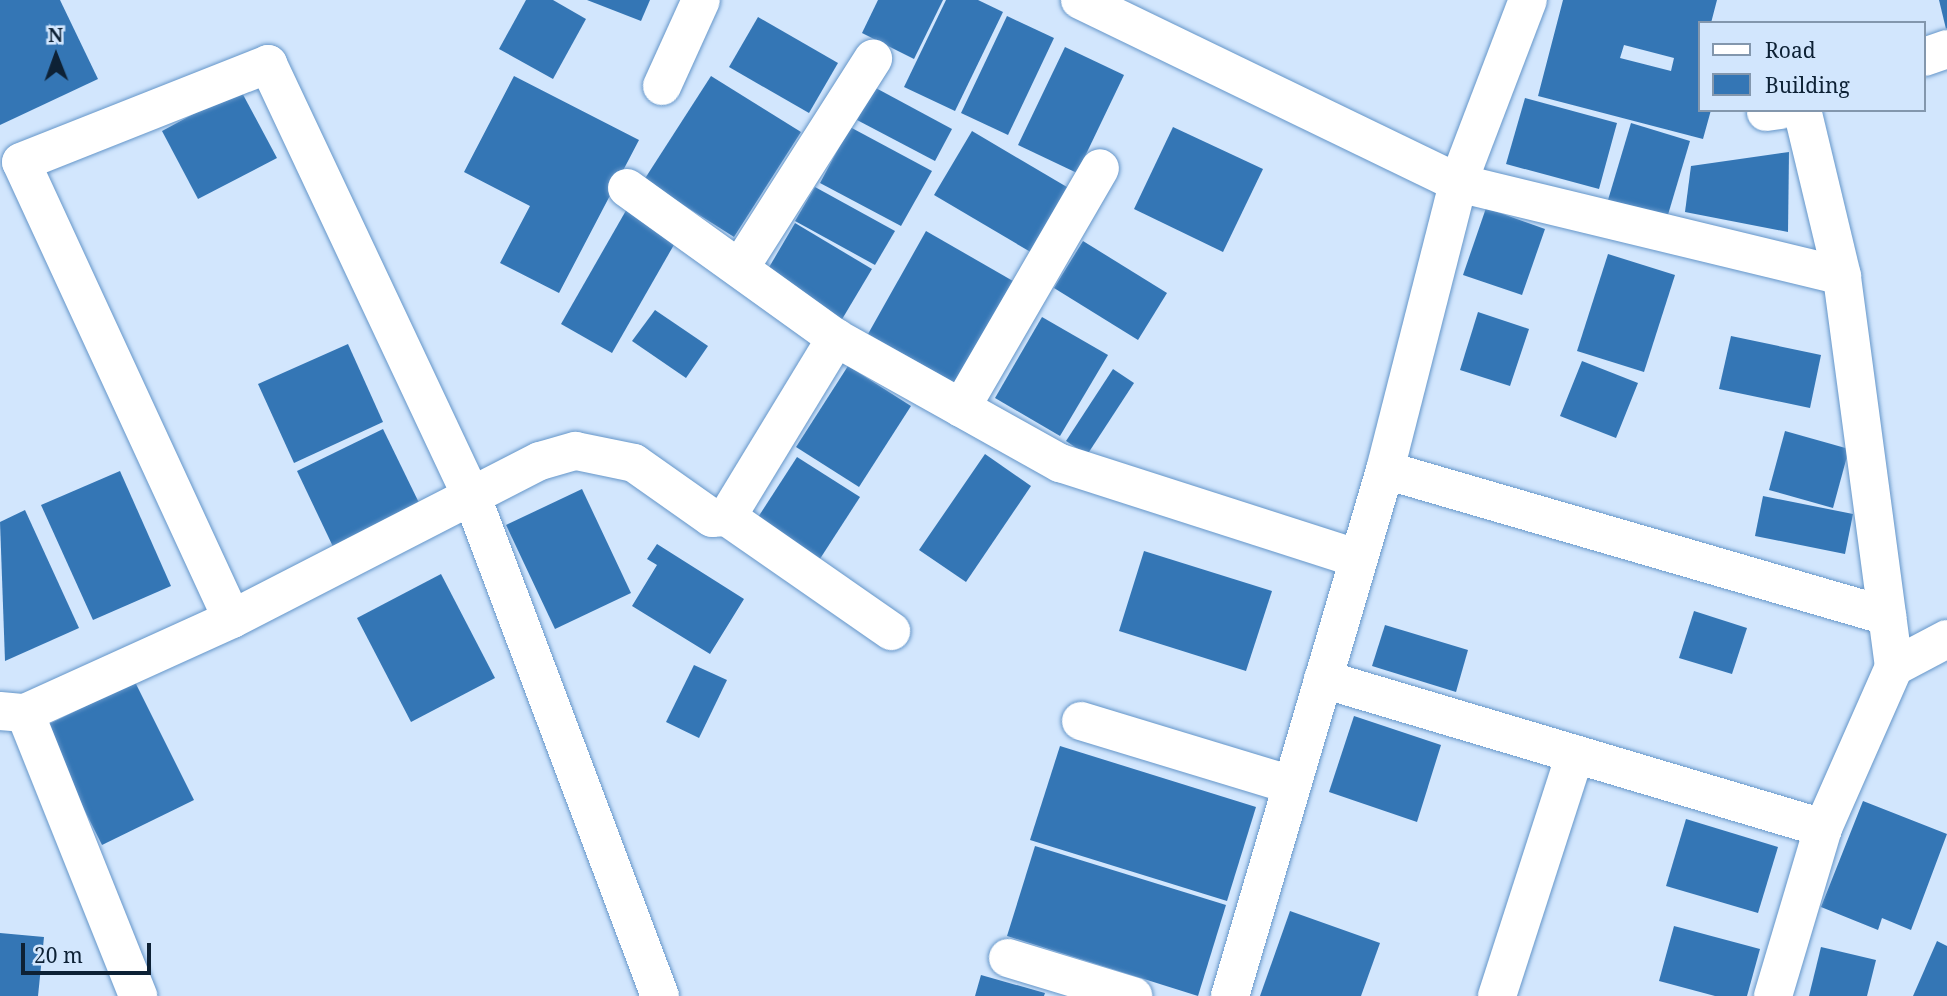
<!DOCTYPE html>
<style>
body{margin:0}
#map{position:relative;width:1947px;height:996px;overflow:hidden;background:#d2e6fd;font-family:"Noto Serif",serif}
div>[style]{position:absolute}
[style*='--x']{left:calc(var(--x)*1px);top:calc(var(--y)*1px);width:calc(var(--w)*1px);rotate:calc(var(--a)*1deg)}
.building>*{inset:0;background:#3476b5}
.roads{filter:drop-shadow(0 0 2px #6596c9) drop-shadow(0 0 2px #6596c9)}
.minor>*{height:38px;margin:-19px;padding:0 19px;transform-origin:19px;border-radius:19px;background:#fff}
span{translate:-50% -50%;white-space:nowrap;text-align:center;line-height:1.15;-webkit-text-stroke:6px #d2e6fd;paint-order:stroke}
.legend{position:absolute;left:1698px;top:21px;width:228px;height:91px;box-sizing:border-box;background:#d2e6fd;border:2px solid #8397ad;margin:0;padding:9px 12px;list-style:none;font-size:21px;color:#0d2135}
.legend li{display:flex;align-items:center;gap:14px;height:35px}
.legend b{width:35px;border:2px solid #8397ad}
.north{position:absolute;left:21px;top:21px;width:70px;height:70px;-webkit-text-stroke:5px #d2e6fd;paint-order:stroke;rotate:359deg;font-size:19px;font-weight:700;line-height:28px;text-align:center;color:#0d2135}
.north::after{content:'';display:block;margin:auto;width:24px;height:32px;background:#0d2135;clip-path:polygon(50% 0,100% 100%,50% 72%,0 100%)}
.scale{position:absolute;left:21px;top:943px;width:130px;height:32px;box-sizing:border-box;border:4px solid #0d2135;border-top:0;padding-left:9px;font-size:21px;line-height:24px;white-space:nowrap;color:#0d2135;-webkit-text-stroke:5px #d2e6fd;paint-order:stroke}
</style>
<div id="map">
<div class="building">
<div style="clip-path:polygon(0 0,60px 0,98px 79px,0 125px)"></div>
<div style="clip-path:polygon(526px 0,553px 0,586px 19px,553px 79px,499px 49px)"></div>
<div style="clip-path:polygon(587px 0,650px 0,641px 21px)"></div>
<div style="clip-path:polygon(878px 0,943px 0,914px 59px,862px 33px)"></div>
<div style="clip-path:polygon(946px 0,978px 0,1003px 12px,955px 111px,904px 87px)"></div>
<div style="clip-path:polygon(evenodd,1563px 0,1717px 0,1711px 23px,1700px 23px,1700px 110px,1711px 110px,1703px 139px,1538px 96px,1563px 0,1624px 45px,1674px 58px,1671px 71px,1620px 58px,1624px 45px)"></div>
<div style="clip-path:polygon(1939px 0,1947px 0,1947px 28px,1946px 29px)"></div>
<div style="clip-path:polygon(1007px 16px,1054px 38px,1008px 135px,961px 113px)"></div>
<div style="clip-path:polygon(758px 17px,838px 63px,809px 113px,729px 67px)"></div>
<div style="clip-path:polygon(1065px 47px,1124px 75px,1077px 173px,1018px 145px)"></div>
<div style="clip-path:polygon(514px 76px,639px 140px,559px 293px,500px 263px,530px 206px,464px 172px)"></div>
<div style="clip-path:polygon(711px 76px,801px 132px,734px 237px,644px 180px)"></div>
<div style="clip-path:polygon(874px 87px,952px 129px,935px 161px,857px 120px)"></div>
<div style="clip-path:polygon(240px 89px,277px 158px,198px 199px,162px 131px)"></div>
<div style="clip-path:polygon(1525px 98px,1617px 123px,1599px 189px,1506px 164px)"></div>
<div style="clip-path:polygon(1631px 123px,1690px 141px,1667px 218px,1608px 200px)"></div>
<div style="clip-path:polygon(850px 127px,932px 171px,901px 226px,820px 183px)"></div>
<div style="clip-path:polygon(1173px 127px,1263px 169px,1223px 252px,1134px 209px)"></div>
<div style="clip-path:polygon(972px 131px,1072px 190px,1034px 254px,934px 195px)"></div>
<div style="clip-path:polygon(1789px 152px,1788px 232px,1685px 212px,1691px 166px)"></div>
<div style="clip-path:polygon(815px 187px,895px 231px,875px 265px,795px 221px)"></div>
<div style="clip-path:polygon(632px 200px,683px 229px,612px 353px,561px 324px)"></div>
<div style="clip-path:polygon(1486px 208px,1545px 229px,1522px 295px,1463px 275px)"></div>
<div style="clip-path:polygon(795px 223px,872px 269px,838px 326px,761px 281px)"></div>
<div style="clip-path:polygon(926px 231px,1013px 281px,955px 383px,868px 334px)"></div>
<div style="clip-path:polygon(1083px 241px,1167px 293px,1138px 340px,1054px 288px)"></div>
<div style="clip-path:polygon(1608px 254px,1675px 275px,1644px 372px,1577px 351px)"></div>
<div style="clip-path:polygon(655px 310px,708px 346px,686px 378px,632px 341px)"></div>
<div style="clip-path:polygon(1478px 312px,1529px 329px,1510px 386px,1460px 370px)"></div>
<div style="clip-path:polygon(1042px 317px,1108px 355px,1060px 436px,995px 398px)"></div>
<div style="clip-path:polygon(1731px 336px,1821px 355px,1810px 408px,1719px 389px)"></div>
<div style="clip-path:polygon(348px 344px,383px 422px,294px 463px,258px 384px)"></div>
<div style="clip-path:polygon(1582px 361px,1638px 383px,1616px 438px,1560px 416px)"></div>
<div style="clip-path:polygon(848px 366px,911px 406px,859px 487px,796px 447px)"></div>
<div style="clip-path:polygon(1113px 369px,1134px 383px,1087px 455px,1066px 441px)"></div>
<div style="clip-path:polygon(383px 429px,424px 513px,337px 555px,297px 471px)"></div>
<div style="clip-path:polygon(1785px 431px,1849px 449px,1833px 508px,1769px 490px)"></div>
<div style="clip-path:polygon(985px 454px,1031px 486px,966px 582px,919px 550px)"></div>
<div style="clip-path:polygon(797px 457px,860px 497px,816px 565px,753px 525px)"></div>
<div style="clip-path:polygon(120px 471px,171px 586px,93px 620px,41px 505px)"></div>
<div style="clip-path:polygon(582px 489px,631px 593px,555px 629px,506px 525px)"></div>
<div style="clip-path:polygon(1763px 496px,1853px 514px,1845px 554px,1755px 536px)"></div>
<div style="clip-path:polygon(25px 510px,79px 628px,5px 661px,0 522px)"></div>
<div style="clip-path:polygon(657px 544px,744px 599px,710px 654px,632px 606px,657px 565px,647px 559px)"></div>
<div style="clip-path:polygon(1144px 551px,1272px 591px,1246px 671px,1119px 631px)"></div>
<div style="clip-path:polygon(441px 574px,495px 678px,411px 722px,357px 618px)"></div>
<div style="clip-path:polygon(1694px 611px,1747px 628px,1732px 674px,1679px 658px)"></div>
<div style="clip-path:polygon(1385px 625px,1468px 650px,1456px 692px,1372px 666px)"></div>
<div style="clip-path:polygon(694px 665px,727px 680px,699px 738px,666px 722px)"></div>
<div style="clip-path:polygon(135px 682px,194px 800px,102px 845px,43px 727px)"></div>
<div style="clip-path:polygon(1354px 716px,1441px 745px,1417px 822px,1329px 792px)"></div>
<div style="clip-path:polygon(1060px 746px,1256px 807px,1227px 901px,1030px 840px)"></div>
<div style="clip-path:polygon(1863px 801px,1947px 834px,1911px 930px,1882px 918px,1878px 930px,1821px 907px)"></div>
<div style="clip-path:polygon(1686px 819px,1778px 847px,1758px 913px,1666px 886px)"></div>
<div style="clip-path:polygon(1035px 846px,1226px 905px,1198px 996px,1007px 936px)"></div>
<div style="clip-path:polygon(1290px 911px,1380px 943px,1361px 996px,1260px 996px)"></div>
<div style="clip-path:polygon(1674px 926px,1760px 949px,1747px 996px,1715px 996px,1659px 981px)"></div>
<div style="clip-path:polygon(0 933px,44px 937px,38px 996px,0 996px)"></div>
<div style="clip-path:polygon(1937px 941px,1947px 946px,1947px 996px,1913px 996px)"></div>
<div style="clip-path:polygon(1821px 947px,1876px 960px,1867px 996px,1809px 996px)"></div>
<div style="clip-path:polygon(981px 975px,1045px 993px,1044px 996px,975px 996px)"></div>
</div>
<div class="roads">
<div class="minor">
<div style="--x:1080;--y:0;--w:420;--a:25.8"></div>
<div style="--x:1458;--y:183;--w:395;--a:13.6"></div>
<div style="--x:1924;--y:57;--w:24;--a:-19"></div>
<div style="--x:662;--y:86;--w:94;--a:-65.6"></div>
<div style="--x:1766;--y:112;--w:15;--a:-8"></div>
<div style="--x:627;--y:188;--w:257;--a:35.7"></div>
<div style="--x:836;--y:338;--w:257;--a:29.2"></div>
<div style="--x:1060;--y:463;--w:311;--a:17.8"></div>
<div style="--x:741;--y:266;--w:246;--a:-57.5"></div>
<div style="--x:961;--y:408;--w:277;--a:-59.9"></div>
<div style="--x:1385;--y:470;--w:523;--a:16.22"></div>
<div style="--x:727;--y:517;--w:200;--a:34.8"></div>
<div style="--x:232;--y:619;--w:503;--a:-114.78"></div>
<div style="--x:21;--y:162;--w:266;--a:-21.6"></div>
<div style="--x:268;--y:64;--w:479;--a:64.8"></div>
<div style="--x:472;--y:497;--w:533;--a:69.36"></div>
<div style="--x:1894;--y:667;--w:60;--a:-27.8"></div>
<div style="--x:1323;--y:679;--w:522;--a:16.59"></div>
<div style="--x:0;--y:711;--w:25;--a:5"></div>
<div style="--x:25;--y:713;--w:227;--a:-24.4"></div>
<div style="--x:232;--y:619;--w:346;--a:-27.2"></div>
<div style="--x:540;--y:461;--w:37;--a:-16"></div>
<div style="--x:576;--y:451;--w:59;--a:11.7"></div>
<div style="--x:634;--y:463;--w:95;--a:35.2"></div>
<div style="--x:712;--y:518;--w:15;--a:-4"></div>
<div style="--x:727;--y:517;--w:210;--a:-58.7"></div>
<div style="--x:25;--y:713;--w:305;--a:68.2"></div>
<div style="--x:1081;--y:721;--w:220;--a:16.9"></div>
<div style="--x:1008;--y:958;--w:131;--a:16.9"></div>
<div style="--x:1230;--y:996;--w:548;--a:-73.58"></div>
<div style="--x:1385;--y:470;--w:296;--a:-75.7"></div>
<div style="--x:1458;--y:183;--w:196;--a:-69.1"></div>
<div style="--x:1497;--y:996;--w:254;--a:-72.1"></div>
<div style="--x:1773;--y:996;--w:175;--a:-73.4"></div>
<div style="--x:1823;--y:828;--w:176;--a:-66.2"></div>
<div style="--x:1894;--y:667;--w:394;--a:-97.6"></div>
<div style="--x:1842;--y:276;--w:171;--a:-103.5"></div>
</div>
</div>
<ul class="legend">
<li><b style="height:9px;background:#fff"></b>Road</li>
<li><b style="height:19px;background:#3476b5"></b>Building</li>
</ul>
<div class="north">N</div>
<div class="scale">20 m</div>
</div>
